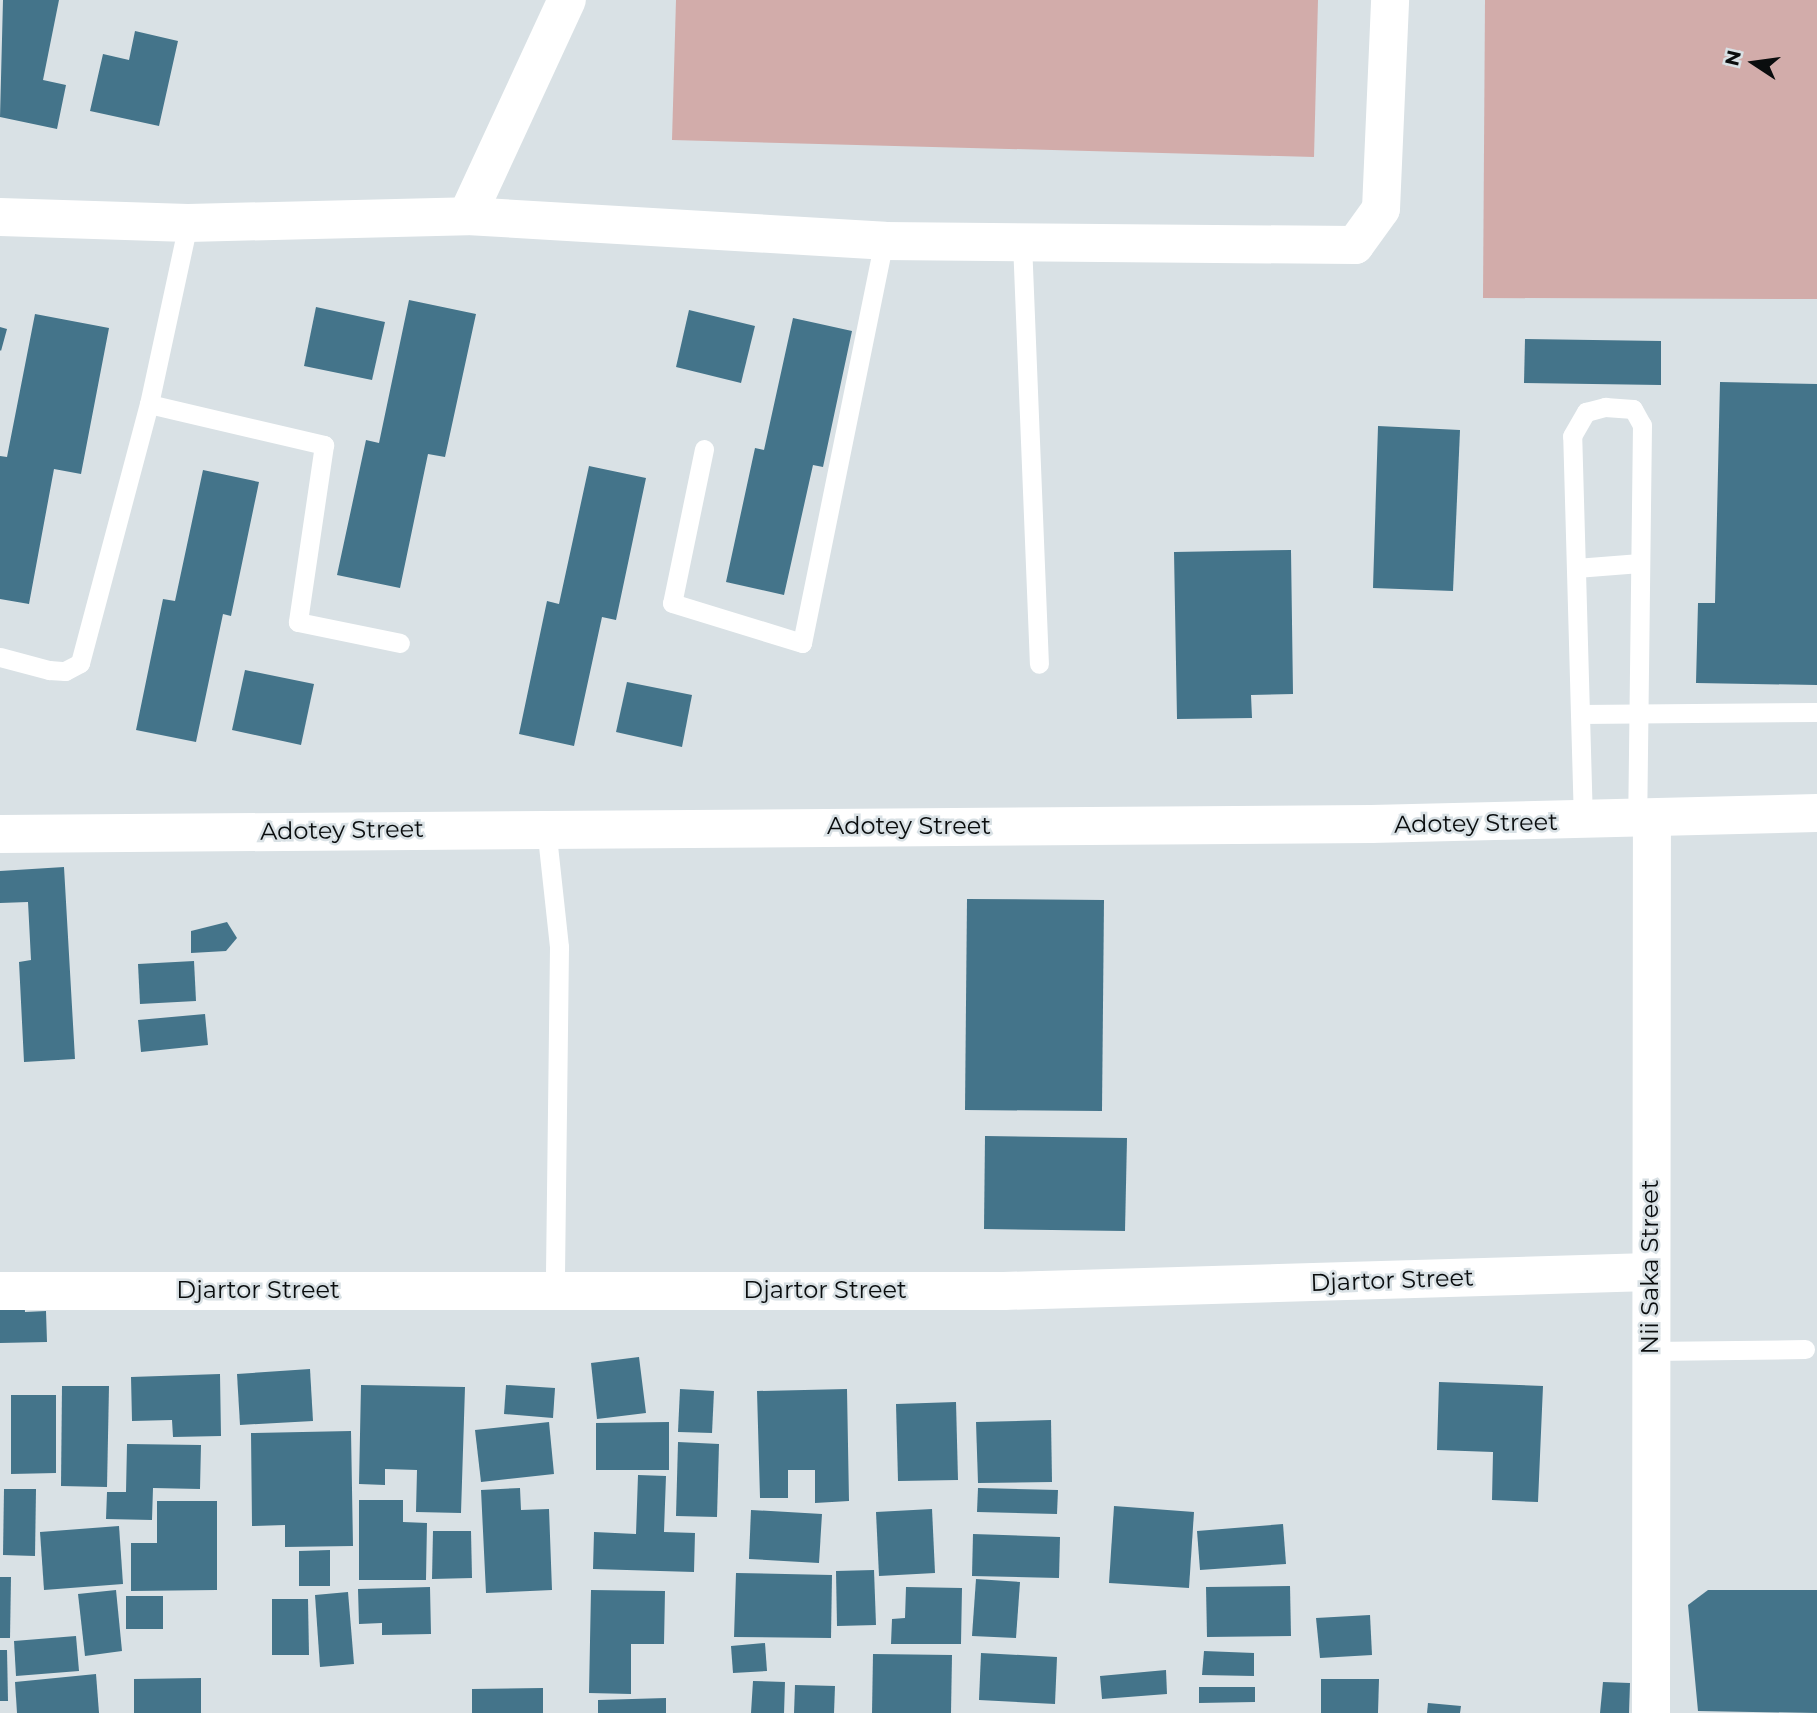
<!DOCTYPE html>
<style>
body{margin:0}
#map{position:relative;width:1817px;height:1713px;overflow:hidden;background:#d9e1e5;font-family:Montserrat,sans-serif}
div>[style]{position:absolute}
[style*='--x']{left:calc(var(--x)*1px);top:calc(var(--y)*1px);width:calc(var(--w)*1px);rotate:calc(var(--a)*1deg)}
.green>*{inset:0;background:#d2acaa}
.building>*{inset:0;background:#44748a}
.service>*{height:19px;margin:-9.5px;padding:0 9.5px;transform-origin:9.5px;border-radius:9.5px;background:#fff}
.minor>*{height:38px;margin:-19px;padding:0 19px;transform-origin:19px;border-radius:19px;background:#fff}
span{translate:-50% -50%;white-space:nowrap;text-align:center;line-height:1.15;-webkit-text-stroke:5px #d9e1e5;paint-order:stroke}
.street-label{font-size:24px;color:#0a0d0e}
.north{position:absolute;left:1719px;top:28px;width:70px;height:70px;-webkit-text-stroke:5px #d9e1e5;paint-order:stroke;rotate:283deg;font-size:19px;font-weight:700;line-height:28px;text-align:center;color:#0a0d0e}
.north::after{content:'';display:block;margin:auto;width:24px;height:32px;background:#0a0d0e;clip-path:polygon(50% 0,100% 100%,50% 72%,0 100%)}
</style>
<div id="map">
<div class="green">
<div style="clip-path:polygon(676px 0,1318px 0,1314px 157px,672px 140px)"></div>
<div style="clip-path:polygon(1485px 0,1817px 0,1817px 299px,1483px 298px)"></div>
</div>
<div class="building">
<div style="clip-path:polygon(3px 0,59px 0,43px 80px,66px 85px,57px 129px,0 117px)"></div>
<div style="clip-path:polygon(135px 31px,178px 41px,159px 126px,90px 111px,103px 54px,129px 60px)"></div>
<div style="clip-path:polygon(409px 300px,476px 314px,445px 457px,428px 454px,400px 588px,337px 575px,366px 440px,379px 443px)"></div>
<div style="clip-path:polygon(316px 307px,385px 322px,372px 380px,304px 366px)"></div>
<div style="clip-path:polygon(689px 310px,755px 326px,741px 383px,676px 367px)"></div>
<div style="clip-path:polygon(35px 314px,109px 328px,81px 474px,54px 469px,29px 604px,0 599px,0 456px,7px 457px)"></div>
<div style="clip-path:polygon(793px 318px,852px 331px,823px 467px,813px 465px,784px 595px,726px 582px,755px 448px,764px 450px)"></div>
<div style="clip-path:polygon(0 327px,7px 329px,1px 351px,0 350px)"></div>
<div style="clip-path:polygon(1525px 339px,1661px 341px,1661px 385px,1524px 383px)"></div>
<div style="clip-path:polygon(1720px 382px,1817px 384px,1817px 685px,1696px 683px,1698px 603px,1715px 603px)"></div>
<div style="clip-path:polygon(1378px 426px,1460px 430px,1453px 591px,1373px 588px)"></div>
<div style="clip-path:polygon(589px 466px,646px 478px,616px 620px,602px 617px,574px 746px,519px 734px,547px 601px,559px 604px)"></div>
<div style="clip-path:polygon(203px 470px,259px 482px,231px 616px,223px 614px,196px 742px,136px 730px,163px 599px,175px 601px)"></div>
<div style="clip-path:polygon(1291px 550px,1293px 694px,1251px 695px,1252px 718px,1177px 719px,1174px 552px)"></div>
<div style="clip-path:polygon(245px 670px,314px 684px,301px 745px,232px 730px)"></div>
<div style="clip-path:polygon(627px 682px,692px 695px,682px 747px,616px 732px)"></div>
<div style="clip-path:polygon(64px 867px,75px 1059px,24px 1062px,19px 962px,31px 960px,28px 902px,0 903px,0 871px)"></div>
<div style="clip-path:polygon(967px 899px,1104px 900px,1102px 1111px,965px 1110px)"></div>
<div style="clip-path:polygon(227px 922px,237px 938px,226px 951px,191px 953px,191px 931px)"></div>
<div style="clip-path:polygon(194px 961px,196px 1001px,140px 1004px,138px 964px)"></div>
<div style="clip-path:polygon(205px 1014px,208px 1045px,141px 1052px,138px 1020px)"></div>
<div style="clip-path:polygon(985px 1136px,1127px 1138px,1125px 1231px,984px 1229px)"></div>
<div style="clip-path:polygon(24px 1295px,25px 1312px,46px 1311px,47px 1342px,0 1343px,0 1296px)"></div>
<div style="clip-path:polygon(639px 1357px,646px 1413px,597px 1419px,591px 1363px)"></div>
<div style="clip-path:polygon(310px 1369px,313px 1421px,240px 1425px,237px 1374px)"></div>
<div style="clip-path:polygon(220px 1374px,221px 1436px,173px 1437px,172px 1420px,132px 1421px,131px 1377px)"></div>
<div style="clip-path:polygon(1439px 1382px,1543px 1386px,1538px 1502px,1492px 1500px,1493px 1452px,1437px 1450px)"></div>
<div style="clip-path:polygon(361px 1385px,465px 1387px,461px 1513px,416px 1512px,417px 1470px,385px 1469px,385px 1485px,359px 1484px)"></div>
<div style="clip-path:polygon(506px 1385px,555px 1388px,553px 1418px,504px 1414px)"></div>
<div style="clip-path:polygon(62px 1386px,109px 1386px,107px 1487px,61px 1486px)"></div>
<div style="clip-path:polygon(680px 1389px,714px 1391px,712px 1433px,678px 1432px)"></div>
<div style="clip-path:polygon(847px 1389px,849px 1501px,815px 1503px,815px 1470px,788px 1470px,788px 1498px,760px 1498px,757px 1391px)"></div>
<div style="clip-path:polygon(11px 1395px,56px 1395px,56px 1473px,11px 1474px)"></div>
<div style="clip-path:polygon(956px 1402px,958px 1480px,898px 1481px,896px 1404px)"></div>
<div style="clip-path:polygon(1051px 1420px,1052px 1482px,978px 1483px,976px 1422px)"></div>
<div style="clip-path:polygon(549px 1422px,554px 1474px,481px 1482px,475px 1430px)"></div>
<div style="clip-path:polygon(669px 1422px,669px 1470px,596px 1470px,596px 1423px)"></div>
<div style="clip-path:polygon(351px 1431px,353px 1546px,285px 1547px,285px 1525px,252px 1526px,251px 1433px)"></div>
<div style="clip-path:polygon(678px 1442px,719px 1444px,717px 1517px,676px 1516px)"></div>
<div style="clip-path:polygon(127px 1444px,201px 1445px,200px 1489px,153px 1488px,152px 1520px,106px 1519px,107px 1492px,126px 1492px)"></div>
<div style="clip-path:polygon(638px 1475px,666px 1476px,664px 1532px,695px 1533px,694px 1572px,593px 1569px,594px 1532px,636px 1534px)"></div>
<div style="clip-path:polygon(520px 1488px,521px 1510px,549px 1509px,552px 1590px,486px 1593px,481px 1490px)"></div>
<div style="clip-path:polygon(978px 1488px,1058px 1490px,1057px 1514px,977px 1512px)"></div>
<div style="clip-path:polygon(4px 1489px,36px 1489px,35px 1556px,3px 1555px)"></div>
<div style="clip-path:polygon(359px 1500px,403px 1500px,403px 1522px,427px 1523px,426px 1580px,359px 1580px)"></div>
<div style="clip-path:polygon(157px 1501px,217px 1501px,217px 1590px,131px 1591px,131px 1543px,157px 1543px)"></div>
<div style="clip-path:polygon(1114px 1506px,1194px 1512px,1189px 1588px,1109px 1583px)"></div>
<div style="clip-path:polygon(932px 1509px,935px 1573px,879px 1576px,876px 1512px)"></div>
<div style="clip-path:polygon(751px 1510px,822px 1514px,819px 1563px,749px 1559px)"></div>
<div style="clip-path:polygon(1283px 1524px,1286px 1564px,1200px 1570px,1197px 1531px)"></div>
<div style="clip-path:polygon(119px 1526px,123px 1584px,44px 1590px,40px 1532px)"></div>
<div style="clip-path:polygon(433px 1531px,471px 1531px,472px 1578px,432px 1579px)"></div>
<div style="clip-path:polygon(973px 1534px,1060px 1537px,1059px 1578px,972px 1576px)"></div>
<div style="clip-path:polygon(330px 1550px,330px 1586px,299px 1586px,299px 1551px)"></div>
<div style="clip-path:polygon(874px 1570px,876px 1625px,837px 1626px,836px 1571px)"></div>
<div style="clip-path:polygon(736px 1573px,832px 1575px,831px 1638px,734px 1637px)"></div>
<div style="clip-path:polygon(0 1577px,11px 1577px,10px 1638px,0 1638px)"></div>
<div style="clip-path:polygon(976px 1579px,1020px 1582px,1016px 1638px,972px 1636px)"></div>
<div style="clip-path:polygon(1290px 1586px,1291px 1636px,1207px 1637px,1206px 1587px)"></div>
<div style="clip-path:polygon(430px 1587px,431px 1634px,382px 1635px,382px 1623px,359px 1624px,358px 1589px)"></div>
<div style="clip-path:polygon(906px 1587px,962px 1588px,961px 1644px,891px 1644px,892px 1619px,905px 1618px)"></div>
<div style="clip-path:polygon(116px 1590px,122px 1651px,85px 1656px,78px 1594px)"></div>
<div style="clip-path:polygon(591px 1590px,665px 1591px,664px 1644px,631px 1644px,631px 1694px,589px 1693px)"></div>
<div style="clip-path:polygon(1708px 1590px,1817px 1590px,1817px 1713px,1698px 1711px,1688px 1605px)"></div>
<div style="clip-path:polygon(348px 1592px,354px 1664px,320px 1667px,315px 1595px)"></div>
<div style="clip-path:polygon(126px 1596px,163px 1596px,163px 1629px,126px 1629px)"></div>
<div style="clip-path:polygon(272px 1599px,308px 1599px,309px 1655px,272px 1655px)"></div>
<div style="clip-path:polygon(1370px 1615px,1372px 1655px,1320px 1658px,1316px 1618px)"></div>
<div style="clip-path:polygon(76px 1636px,79px 1671px,16px 1676px,14px 1641px)"></div>
<div style="clip-path:polygon(765px 1643px,767px 1671px,733px 1673px,731px 1646px)"></div>
<div style="clip-path:polygon(0 1650px,7px 1650px,8px 1701px,0 1701px)"></div>
<div style="clip-path:polygon(1204px 1651px,1254px 1653px,1254px 1676px,1202px 1675px)"></div>
<div style="clip-path:polygon(981px 1653px,1057px 1657px,1055px 1704px,979px 1700px)"></div>
<div style="clip-path:polygon(873px 1654px,952px 1655px,951px 1713px,872px 1713px)"></div>
<div style="clip-path:polygon(1166px 1670px,1167px 1694px,1102px 1699px,1100px 1676px)"></div>
<div style="clip-path:polygon(96px 1674px,99px 1713px,17px 1713px,15px 1682px)"></div>
<div style="clip-path:polygon(201px 1678px,201px 1713px,134px 1713px,134px 1679px)"></div>
<div style="clip-path:polygon(1321px 1679px,1379px 1679px,1378px 1713px,1321px 1713px)"></div>
<div style="clip-path:polygon(753px 1681px,785px 1682px,784px 1713px,751px 1713px)"></div>
<div style="clip-path:polygon(1603px 1682px,1630px 1683px,1629px 1713px,1600px 1713px)"></div>
<div style="clip-path:polygon(795px 1685px,835px 1686px,834px 1713px,794px 1713px)"></div>
<div style="clip-path:polygon(1199px 1687px,1255px 1687px,1255px 1702px,1199px 1703px)"></div>
<div style="clip-path:polygon(543px 1688px,543px 1713px,472px 1713px,472px 1689px)"></div>
<div style="clip-path:polygon(666px 1698px,666px 1713px,598px 1713px,598px 1700px)"></div>
<div style="clip-path:polygon(1428px 1703px,1461px 1706px,1460px 1713px,1427px 1713px)"></div>
</div>
<div class="service">
<div style="--x:1022;--y:242;--w:422;--a:87.7"></div>
<div style="--x:149;--y:404;--w:180;--a:13.2"></div>
<div style="--x:324;--y:445;--w:179;--a:98.4"></div>
<div style="--x:298;--y:622;--w:104;--a:11.6"></div>
<div style="--x:704;--y:449;--w:157;--a:101.7"></div>
<div style="--x:672;--y:603;--w:136;--a:17.1"></div>
<div style="--x:802;--y:643;--w:410;--a:-78.5"></div>
<div style="--x:1576;--y:568;--w:64;--a:-4.5"></div>
<div style="--x:0;--y:657;--w:51;--a:14.9"></div>
<div style="--x:49;--y:670;--w:16;--a:4"></div>
<div style="--x:65;--y:671;--w:17;--a:-28"></div>
<div style="--x:80;--y:663;--w:268;--a:-75.1"></div>
<div style="--x:149;--y:404;--w:185;--a:-77.8"></div>
<div style="--x:1580;--y:714;--w:237;--a:-0.5"></div>
<div style="--x:1583;--y:822;--w:386;--a:-91.6"></div>
<div style="--x:1572;--y:436;--w:28;--a:-60"></div>
<div style="--x:1586;--y:412;--w:20;--a:-15"></div>
<div style="--x:1605;--y:407;--w:28;--a:4"></div>
<div style="--x:1633;--y:409;--w:18;--a:61"></div>
<div style="--x:1642;--y:425;--w:396;--a:90.7"></div>
<div style="--x:546;--y:827;--w:121;--a:83.8"></div>
<div style="--x:559;--y:947;--w:343;--a:90.7"></div>
<div style="--x:1650;--y:1351;--w:155;--a:-0.7"></div>
</div>
<div class="minor">
<div style="--x:467;--y:216;--w:238;--a:-65.2"></div>
<div style="--x:0;--y:217;--w:188;--a:1.8"></div>
<div style="--x:188;--y:223;--w:279;--a:-1.4"></div>
<div style="--x:467;--y:216;--w:418;--a:3.4"></div>
<div style="--x:884;--y:241;--w:471;--a:0.5"></div>
<div style="--x:1355;--y:245;--w:44;--a:-54.2"></div>
<div style="--x:1381;--y:209;--w:209;--a:-87.5"></div>
<div style="--x:0;--y:834;--w:1371;--a:-0.42"></div>
<div style="--x:1371;--y:824;--w:446;--a:-1.4"></div>
<div style="--x:0;--y:1291;--w:1004;--a:0"></div>
<div style="--x:1004;--y:1291;--w:646;--a:-1.68"></div>
<div style="--x:1651;--y:1713;--w:892;--a:-89.94"></div>
</div>
<div class="street-label">
<span style="left:1476px;top:823px;rotate:-1deg">Adotey Street</span>
<span style="left:909px;top:826px">Adotey Street</span>
<span style="left:342px;top:830px;rotate:-1deg">Adotey Street</span>
<span style="left:1650px;top:1267px;rotate:-90deg">Nii Saka Street</span>
<span style="left:1392px;top:1280px;rotate:-2deg">Djartor Street</span>
<span style="left:258px;top:1290px">Djartor Street</span>
<span style="left:825px;top:1290px">Djartor Street</span>
</div>
<div class="north">N</div>
</div>
